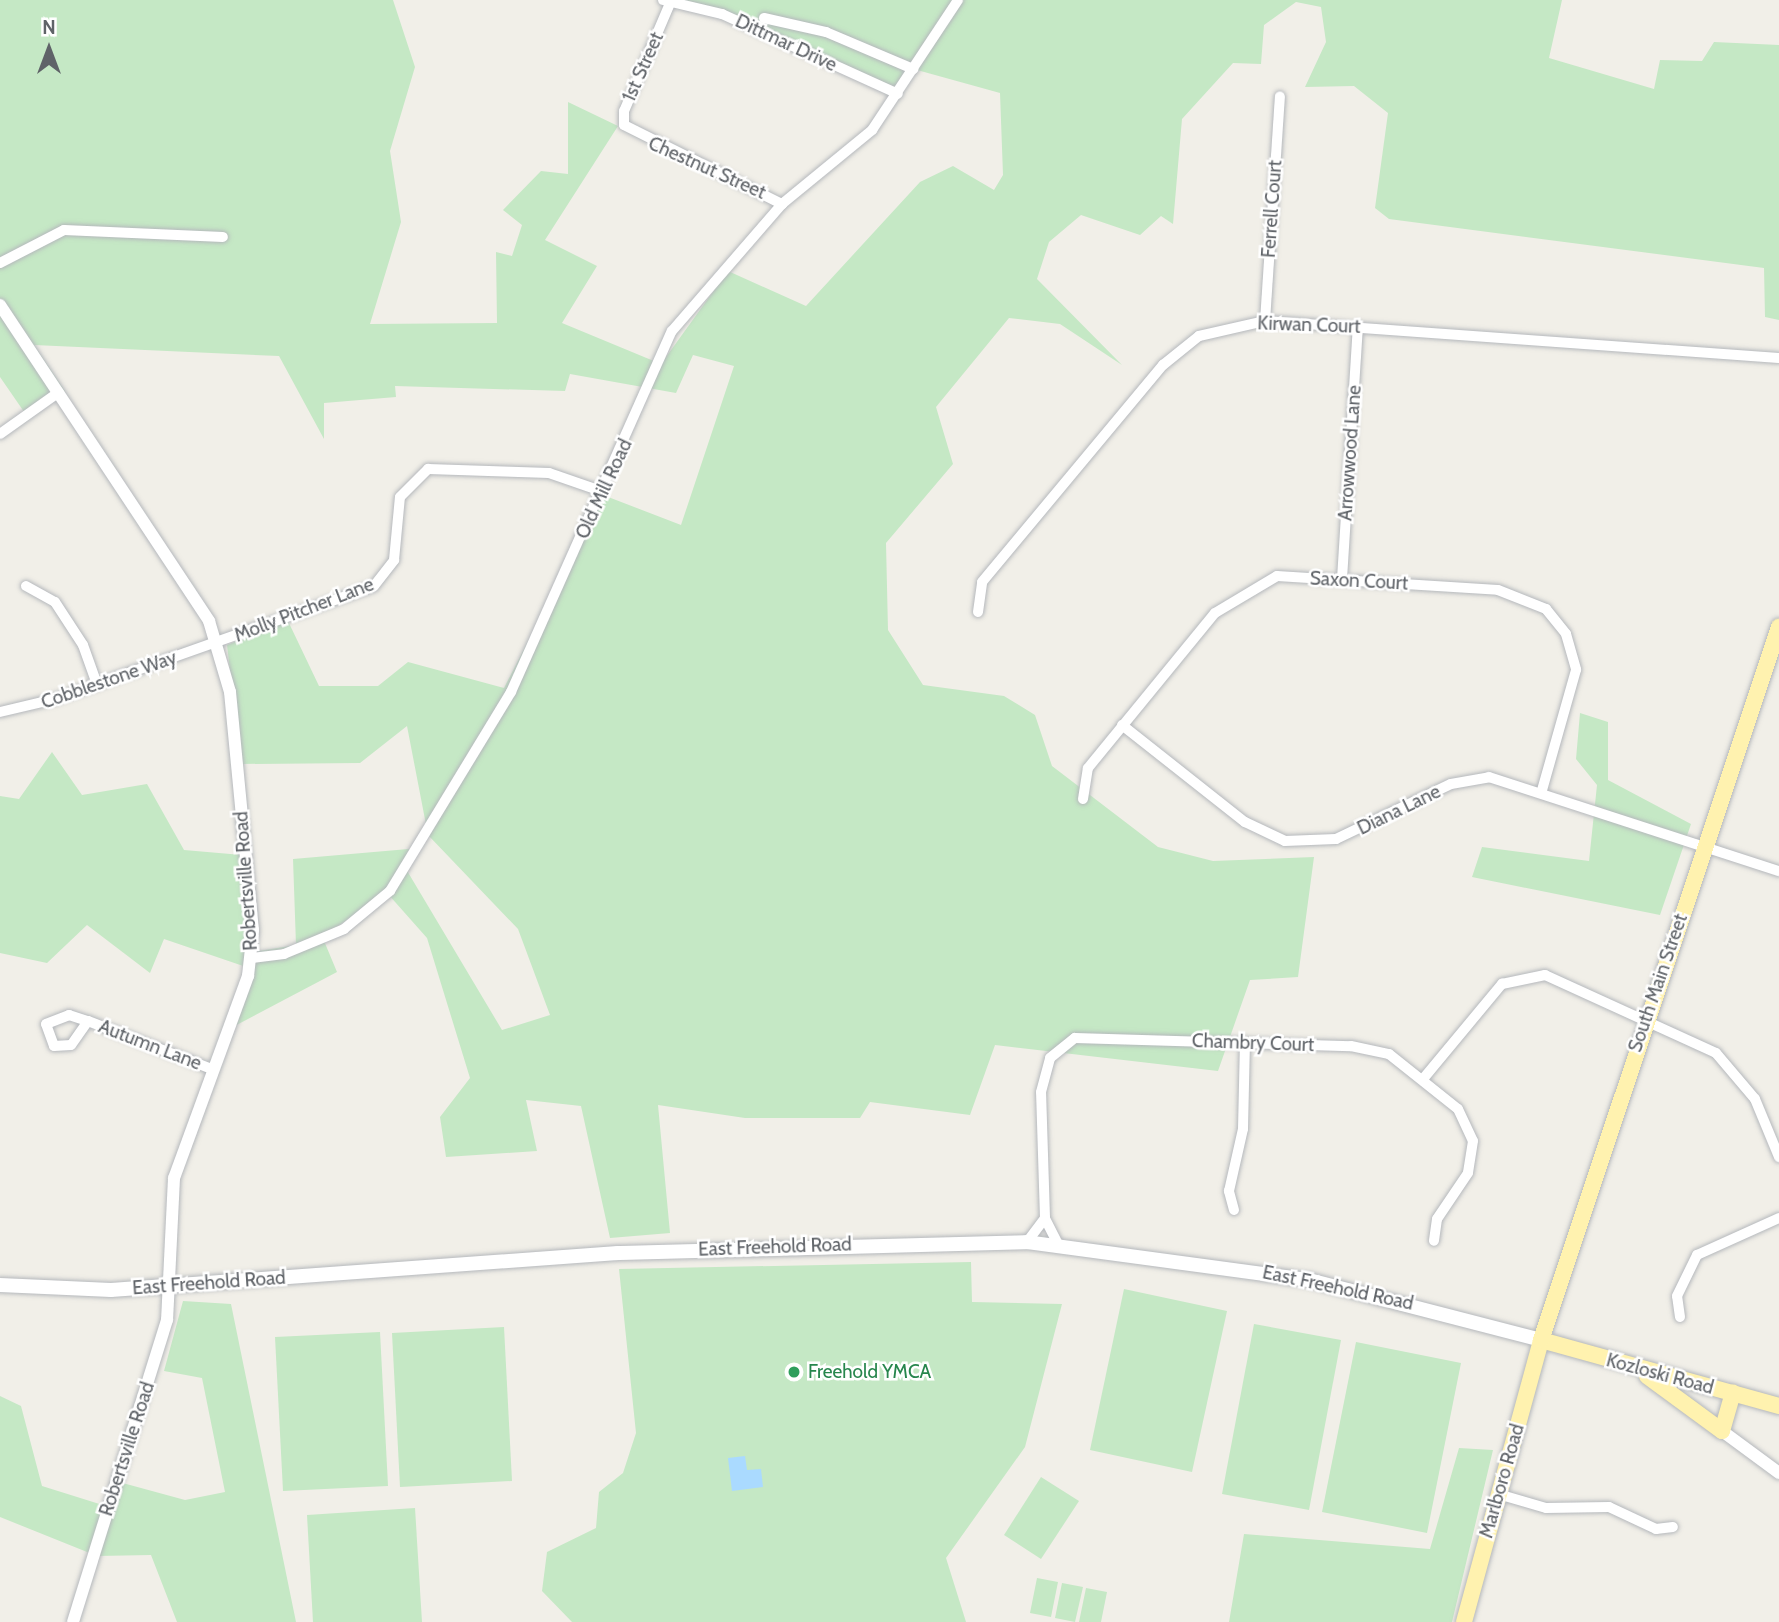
<!DOCTYPE html>
<style>
body{margin:0}
#map{position:relative;width:1779px;height:1622px;overflow:hidden;background:#f1efe8;font-family:Cabin,sans-serif}
div>[style]{position:absolute}
[style*='--x']{left:calc(var(--x)*1px);top:calc(var(--y)*1px);width:calc(var(--w)*1px);rotate:calc(var(--a)*1deg)}
.green>*{inset:0;background:#c5e8c5}
.water>*{inset:0;background:#aadaff}
.roads{filter:drop-shadow(0 0 2px #b5b8bc) drop-shadow(0 0 2px #b5b8bc)}
.minor>*{height:10px;margin:-5px;padding:0 5px;transform-origin:5px;border-radius:5px;background:#fff}
.tertiary>*{height:12px;margin:-6px;padding:0 6px;transform-origin:6px;border-radius:6px;background:#fff}
.secondary>*{height:14px;margin:-7px;padding:0 7px;transform-origin:7px;border-radius:7px;background:#fff}
.primary>*{height:16px;margin:-8px;padding:0 8px;transform-origin:8px;border-radius:8px;background:#fff2af}
.dots>*{width:19px;height:19px;translate:-50% -50%;box-sizing:border-box;border:4px solid #fff;border-radius:50%}
span{translate:-50% -50%;white-space:nowrap;text-align:center;line-height:1.15;-webkit-text-stroke:5px #fff;paint-order:stroke}
.street-label{font-size:19px;color:#5f6368}
.leisure-label{font-size:19px;color:#27864d}
.left{translate:0 -50%;text-align:left}
.north{position:absolute;left:14px;top:14px;width:70px;height:70px;-webkit-text-stroke:5px #fff;paint-order:stroke;rotate:0deg;font-size:19px;font-weight:700;line-height:28px;text-align:center;color:#5f6368}
.north::after{content:'';display:block;margin:auto;width:24px;height:32px;background:#5f6368;clip-path:polygon(50% 0,100% 100%,50% 72%,0 100%)}
</style>
<div id="map">
<div class="green">
<div style="clip-path:polygon(0 0,393px 0,415px 67px,390px 151px,401px 222px,370px 324px,497px 323px,496px 252px,512px 256px,522px 225px,503px 210px,541px 171px,568px 174px,568px 102px,618px 126px,545px 240px,597px 266px,562px 323px,661px 364px,728px 271px,806px 306px,920px 182px,953px 166px,994px 190px,1003px 175px,1000px 93px,917px 70px,902px 93px,681px 0,1562px 0,1549px 58px,1654px 89px,1660px 60px,1702px 61px,1714px 42px,1779px 45px,1779px 320px,1765px 317px,1764px 268px,1389px 219px,1375px 208px,1388px 113px,1354px 86px,1305px 87px,1326px 42px,1321px 7px,1296px 2px,1264px 25px,1261px 64px,1233px 63px,1182px 119px,1173px 224px,1161px 216px,1140px 235px,1081px 215px,1049px 242px,1037px 279px,1122px 365px,1060px 324px,1009px 318px,936px 407px,953px 464px,886px 543px,888px 630px,923px 685px,1004px 696px,1035px 715px,1052px 766px,1158px 847px,1213px 861px,1314px 857px,1298px 977px,1250px 980px,1218px 1071px,995px 1045px,970px 1115px,870px 1102px,860px 1118px,745px 1118px,658px 1105px,670px 1233px,610px 1238px,581px 1106px,526px 1100px,537px 1151px,446px 1157px,440px 1117px,470px 1078px,427px 938px,388px 894px,322px 936px,337px 972px,229px 1029px,252px 969px,164px 939px,150px 973px,87px 925px,47px 963px,0 953px,0 796px,19px 799px,52px 752px,82px 795px,147px 784px,184px 850px,242px 855px,253px 952px,296px 945px,293px 859px,420px 848px,406px 869px,502px 1030px,550px 1015px,518px 929px,428px 835px,407px 726px,360px 763px,241px 764px,227px 645px,288px 621px,319px 686px,378px 686px,408px 662px,504px 688px,603px 495px,681px 525px,734px 366px,693px 355px,676px 393px,570px 374px,565px 391px,395px 386px,396px 397px,324px 403px,324px 439px,279px 356px,34px 345px,65px 391px,29px 419px,0 377px)"></div>
<div style="clip-path:polygon(1580px 713px,1608px 722px,1608px 780px,1691px 824px,1660px 915px,1472px 877px,1482px 847px,1589px 861px,1597px 785px,1576px 759px)"></div>
<div style="clip-path:polygon(971px 1262px,972px 1302px,1062px 1304px,1025px 1447px,946px 1558px,966px 1622px,572px 1622px,542px 1591px,547px 1552px,596px 1528px,599px 1492px,623px 1473px,636px 1433px,619px 1269px)"></div>
<div style="clip-path:polygon(1124px 1289px,1227px 1311px,1192px 1472px,1090px 1450px)"></div>
<div style="clip-path:polygon(183px 1301px,231px 1304px,296px 1622px,177px 1622px,151px 1555px,97px 1556px,0 1517px,0 1396px,21px 1406px,42px 1486px,109px 1507px,119px 1482px,185px 1500px,225px 1492px,202px 1378px,164px 1371px)"></div>
<div style="clip-path:polygon(1254px 1324px,1341px 1340px,1309px 1510px,1222px 1494px)"></div>
<div style="clip-path:polygon(504px 1327px,512px 1481px,400px 1487px,392px 1333px)"></div>
<div style="clip-path:polygon(380px 1332px,388px 1486px,283px 1491px,275px 1337px)"></div>
<div style="clip-path:polygon(1356px 1342px,1461px 1363px,1427px 1533px,1322px 1512px)"></div>
<div style="clip-path:polygon(1459px 1448px,1493px 1450px,1452px 1622px,1229px 1622px,1244px 1534px,1430px 1549px)"></div>
<div style="clip-path:polygon(1041px 1477px,1079px 1501px,1041px 1559px,1004px 1535px)"></div>
<div style="clip-path:polygon(415px 1508px,422px 1622px,313px 1622px,307px 1515px)"></div>
<div style="clip-path:polygon(1037px 1578px,1058px 1582px,1051px 1617px,1030px 1613px)"></div>
<div style="clip-path:polygon(1062px 1583px,1083px 1587px,1075px 1622px,1055px 1618px)"></div>
<div style="clip-path:polygon(1086px 1588px,1107px 1592px,1101px 1622px,1079px 1622px)"></div>
</div>
<div class="water">
<div style="clip-path:polygon(745px 1456px,747px 1470px,761px 1469px,763px 1487px,732px 1491px,728px 1458px)"></div>
</div>
<div class="roads">
<div class="minor">
<div style="--x:663;--y:0;--w:61;--a:13.3"></div>
<div style="--x:722;--y:14;--w:193;--a:24.4"></div>
<div style="--x:671;--y:1;--w:120;--a:113.1"></div>
<div style="--x:624;--y:111;--w:14;--a:90"></div>
<div style="--x:624;--y:125;--w:177;--a:26.6"></div>
<div style="--x:764;--y:18;--w:64;--a:12.7"></div>
<div style="--x:826;--y:32;--w:95;--a:23"></div>
<div style="--x:0;--y:263;--w:72;--a:-27.3"></div>
<div style="--x:64;--y:230;--w:159;--a:2.5"></div>
<div style="--x:1265;--y:321;--w:225;--a:-86.2"></div>
<div style="--x:0;--y:434;--w:72;--a:-35.4"></div>
<div style="--x:1342;--y:579;--w:253;--a:-86.4"></div>
<div style="--x:26;--y:586;--w:33;--a:29"></div>
<div style="--x:55;--y:602;--w:51;--a:56.9"></div>
<div style="--x:83;--y:645;--w:41;--a:70.3"></div>
<div style="--x:978;--y:612;--w:30;--a:-82"></div>
<div style="--x:982;--y:582;--w:283;--a:-50.2"></div>
<div style="--x:1163;--y:365;--w:46;--a:-38.9"></div>
<div style="--x:1199;--y:336;--w:68;--a:-12.8"></div>
<div style="--x:1265;--y:321;--w:515;--a:4.12"></div>
<div style="--x:0;--y:712;--w:57;--a:-13.3"></div>
<div style="--x:55;--y:699;--w:338;--a:-19.5"></div>
<div style="--x:374;--y:586;--w:33;--a:-52"></div>
<div style="--x:394;--y:560;--w:63;--a:-84.6"></div>
<div style="--x:400;--y:497;--w:40;--a:-45"></div>
<div style="--x:428;--y:469;--w:121;--a:1.9"></div>
<div style="--x:549;--y:473;--w:55;--a:19.1"></div>
<div style="--x:1122;--y:725;--w:157;--a:38.3"></div>
<div style="--x:1245;--y:822;--w:44;--a:25.4"></div>
<div style="--x:1285;--y:841;--w:51;--a:-2.2"></div>
<div style="--x:1336;--y:839;--w:127;--a:-25.6"></div>
<div style="--x:1451;--y:784;--w:39;--a:-10"></div>
<div style="--x:1489;--y:777;--w:305;--a:18"></div>
<div style="--x:1083;--y:799;--w:31;--a:-81"></div>
<div style="--x:1088;--y:768;--w:200;--a:-50.7"></div>
<div style="--x:1215;--y:613;--w:72;--a:-30.8"></div>
<div style="--x:1277;--y:576;--w:221;--a:3.6"></div>
<div style="--x:1498;--y:590;--w:52;--a:21.6"></div>
<div style="--x:1546;--y:609;--w:32;--a:51"></div>
<div style="--x:1566;--y:634;--w:37;--a:74"></div>
<div style="--x:1576;--y:670;--w:125;--a:105.8"></div>
<div style="--x:252;--y:958;--w:32;--a:-7"></div>
<div style="--x:284;--y:954;--w:65;--a:-22.6"></div>
<div style="--x:344;--y:929;--w:60;--a:-39.6"></div>
<div style="--x:390;--y:891;--w:233;--a:-58.7"></div>
<div style="--x:511;--y:692;--w:395;--a:-66"></div>
<div style="--x:672;--y:331;--w:168;--a:-49.1"></div>
<div style="--x:782;--y:204;--w:117;--a:-39.4"></div>
<div style="--x:872;--y:130;--w:156;--a:-56.5"></div>
<div style="--x:69;--y:1015;--w:20;--a:18"></div>
<div style="--x:88;--y:1021;--w:29;--a:125"></div>
<div style="--x:71;--y:1045;--w:17;--a:177"></div>
<div style="--x:54;--y:1046;--w:23;--a:-110"></div>
<div style="--x:46;--y:1024;--w:25;--a:-21"></div>
<div style="--x:88;--y:1021;--w:133;--a:21.2"></div>
<div style="--x:1423;--y:1079;--w:124;--a:-50.3"></div>
<div style="--x:1502;--y:984;--w:44;--a:-11.8"></div>
<div style="--x:1545;--y:975;--w:188;--a:24.5"></div>
<div style="--x:1716;--y:1053;--w:60;--a:49.7"></div>
<div style="--x:1755;--y:1099;--w:63;--a:67.5"></div>
<div style="--x:1234;--y:1210;--w:20;--a:-105"></div>
<div style="--x:1229;--y:1191;--w:64;--a:-77.3"></div>
<div style="--x:1243;--y:1129;--w:87;--a:-88.7"></div>
<div style="--x:1027;--y:1242;--w:30;--a:-53"></div>
<div style="--x:1059;--y:1246;--w:31;--a:-117"></div>
<div style="--x:1045;--y:1218;--w:126;--a:-91.8"></div>
<div style="--x:1041;--y:1092;--w:35;--a:-75"></div>
<div style="--x:1050;--y:1058;--w:32;--a:-39"></div>
<div style="--x:1075;--y:1038;--w:276;--a:1.7"></div>
<div style="--x:1351;--y:1046;--w:39;--a:12"></div>
<div style="--x:1389;--y:1054;--w:88;--a:38.6"></div>
<div style="--x:1458;--y:1109;--w:35;--a:65"></div>
<div style="--x:1473;--y:1141;--w:32;--a:99"></div>
<div style="--x:1468;--y:1173;--w:55;--a:124"></div>
<div style="--x:1437;--y:1219;--w:22;--a:98"></div>
<div style="--x:1680;--y:1317;--w:21;--a:-98"></div>
<div style="--x:1677;--y:1296;--w:46;--a:-64"></div>
<div style="--x:1697;--y:1255;--w:90;--a:-24.3"></div>
<div style="--x:1498;--y:1494;--w:50;--a:16.3"></div>
<div style="--x:1546;--y:1508;--w:63;--a:-0.9"></div>
<div style="--x:1609;--y:1507;--w:52;--a:25.1"></div>
<div style="--x:1656;--y:1529;--w:17;--a:-7"></div>
</div>
<div class="tertiary">
<div style="--x:0;--y:305;--w:379;--a:56.5"></div>
<div style="--x:209;--y:621;--w:74;--a:73.5"></div>
<div style="--x:230;--y:692;--w:239;--a:84.5"></div>
<div style="--x:253;--y:930;--w:46;--a:96.2"></div>
<div style="--x:248;--y:976;--w:215;--a:110.1"></div>
<div style="--x:174;--y:1178;--w:142;--a:92.8"></div>
<div style="--x:167;--y:1320;--w:316;--a:107.3"></div>
<div style="--x:1722;--y:1431;--w:71;--a:36.4"></div>
</div>
<div class="secondary">
<div style="--x:0;--y:1285;--w:111;--a:2.6"></div>
<div style="--x:111;--y:1290;--w:508;--a:-4.17"></div>
<div style="--x:618;--y:1253;--w:409;--a:-1.5"></div>
<div style="--x:1027;--y:1242;--w:285;--a:7.7"></div>
<div style="--x:1309;--y:1280;--w:240;--a:14.5"></div>
</div>
<div class="primary">
<div style="--x:1541;--y:1340;--w:247;--a:15.5"></div>
<div style="--x:1647;--y:1376;--w:93;--a:36.3"></div>
<div style="--x:1722;--y:1431;--w:40;--a:-74"></div>
<div style="--x:1464;--y:1622;--w:292;--a:-74.7"></div>
<div style="--x:1541;--y:1340;--w:752;--a:-71.54"></div>
</div>
</div>
<div class="dots">
<div style="left:794px;top:1372px;background:#2e9e5b"></div>
</div>
<div class="street-label">
<span style="left:786px;top:43px;rotate:25deg">Dittmar Drive</span>
<span style="left:643px;top:67px;rotate:-66deg">1st Street</span>
<span style="left:707px;top:168px;rotate:24deg">Chestnut Street</span>
<span style="left:1272px;top:209px;rotate:-86deg">Ferrell Court</span>
<span style="left:1309px;top:325px;rotate:2deg">Kirwan Court</span>
<span style="left:1350px;top:453px;rotate:-86deg">Arrowwood Lane</span>
<span style="left:604px;top:489px;rotate:-65deg">Old Mill Road</span>
<span style="left:1359px;top:581px;rotate:3deg">Saxon Court</span>
<span style="left:304px;top:610px;rotate:-21deg">Molly Pitcher Lane</span>
<span style="left:109px;top:680px;rotate:-19deg">Cobblestone Way</span>
<span style="left:1399px;top:810px;rotate:-26deg">Diana Lane</span>
<span style="left:246px;top:881px;rotate:-94deg">Robertsville Road</span>
<span style="left:1658px;top:983px;rotate:-71deg">South Main Street</span>
<span style="left:1253px;top:1043px;rotate:2deg">Chambry Court</span>
<span style="left:150px;top:1045px;rotate:21deg">Autumn Lane</span>
<span style="left:775px;top:1247px;rotate:-2deg">East Freehold Road</span>
<span style="left:209px;top:1283px;rotate:-4deg">East Freehold Road</span>
<span style="left:1338px;top:1288px;rotate:12deg">East Freehold Road</span>
<span style="left:1660px;top:1374px;rotate:15deg">Kozloski Road</span>
<span style="left:127px;top:1449px;rotate:-72deg">Robertsville Road</span>
<span style="left:1502px;top:1481px;rotate:-74deg">Marlboro Road</span>
</div>
<div class="leisure-label">
<span class="left" style="left:808px;top:1372px">Freehold YMCA</span>
</div>
<div class="north">N</div>
</div>
